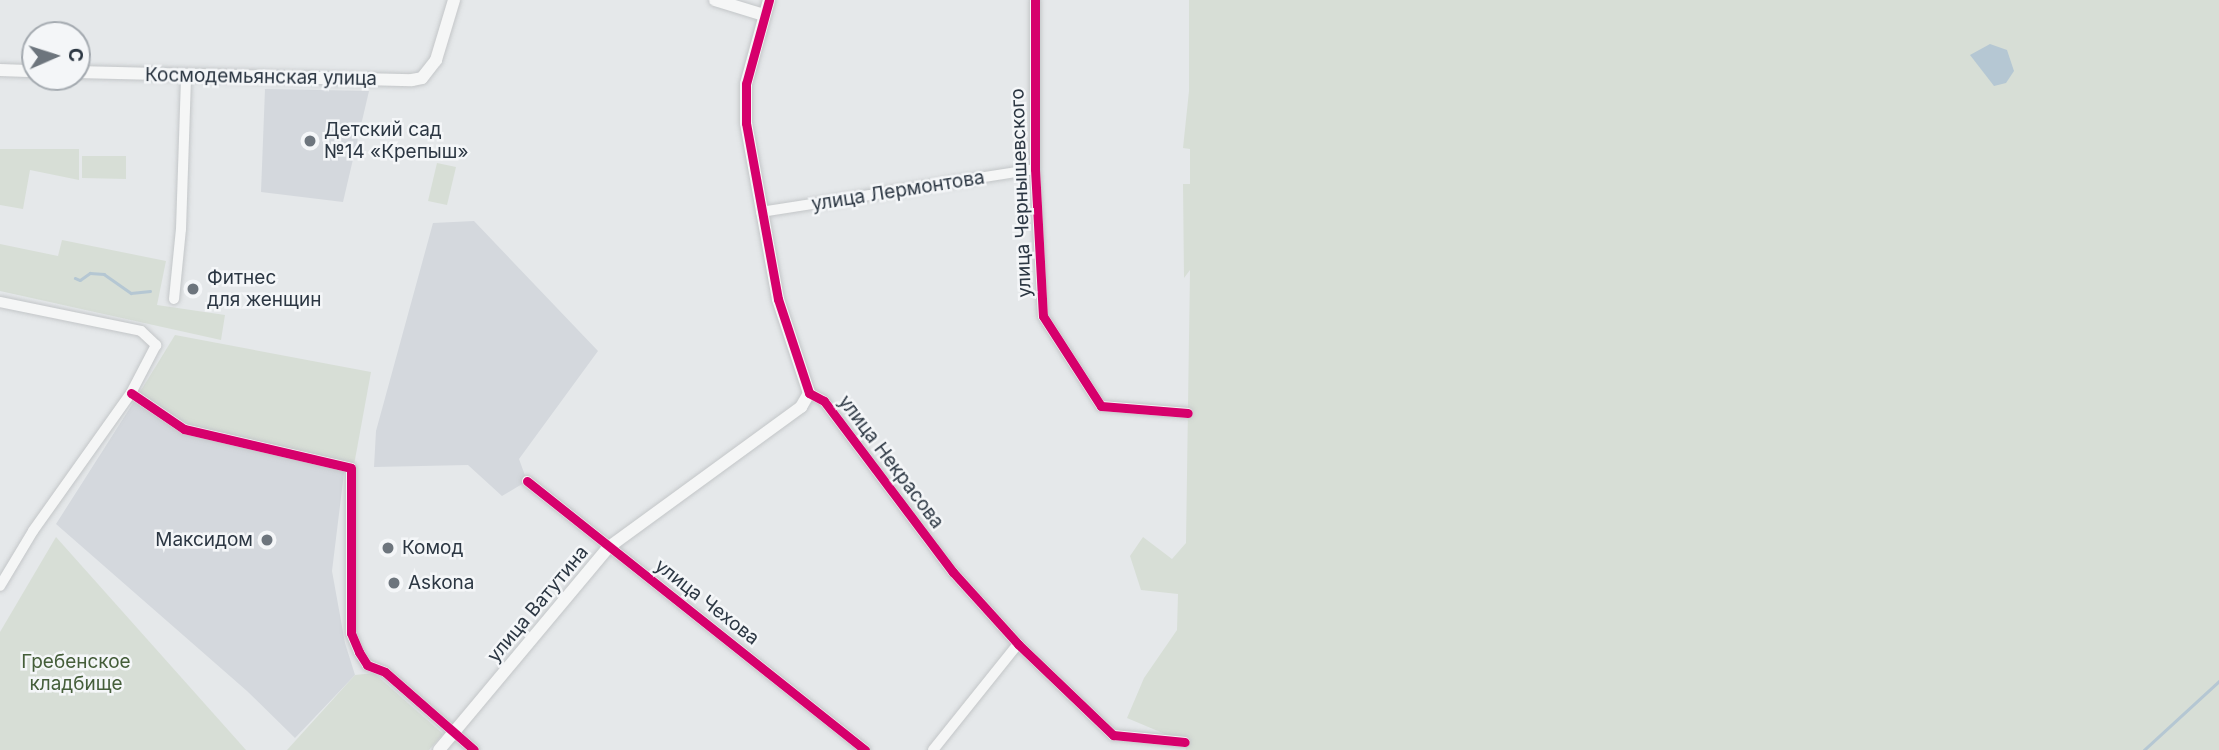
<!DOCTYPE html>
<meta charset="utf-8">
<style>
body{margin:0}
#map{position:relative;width:2219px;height:750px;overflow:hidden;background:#e5e8ea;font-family:Inter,sans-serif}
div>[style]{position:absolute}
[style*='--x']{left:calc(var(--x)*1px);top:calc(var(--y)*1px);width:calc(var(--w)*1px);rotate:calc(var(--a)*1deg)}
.built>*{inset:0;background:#d4d8dd}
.green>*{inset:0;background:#d7ded6}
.water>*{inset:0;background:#b5c7d3}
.stream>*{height:2.5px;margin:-1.25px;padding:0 1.25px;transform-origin:1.25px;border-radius:1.25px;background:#b5c7d3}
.roads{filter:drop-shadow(0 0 2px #c3c6c8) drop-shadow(0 0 2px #c3c6c8)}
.minor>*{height:10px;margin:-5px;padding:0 5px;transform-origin:5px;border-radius:5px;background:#f5f6f6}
.tertiary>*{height:12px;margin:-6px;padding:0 6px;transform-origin:6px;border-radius:6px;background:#f5f6f6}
.cycleway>*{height:9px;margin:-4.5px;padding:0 4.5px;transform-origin:4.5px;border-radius:4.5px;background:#d6006c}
.dots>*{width:19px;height:19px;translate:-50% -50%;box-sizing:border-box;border:4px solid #f4f6f8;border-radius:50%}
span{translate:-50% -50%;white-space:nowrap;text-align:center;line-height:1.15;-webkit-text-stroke:5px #f4f6f8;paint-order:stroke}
.street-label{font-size:19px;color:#2c3743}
.poi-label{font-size:19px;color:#2c3743}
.left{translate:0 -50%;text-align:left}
.right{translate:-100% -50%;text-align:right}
.park-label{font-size:19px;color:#455e3a}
.north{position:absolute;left:21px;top:21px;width:70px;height:70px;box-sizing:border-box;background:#f4f6f8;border:2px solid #a4aab0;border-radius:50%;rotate:87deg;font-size:19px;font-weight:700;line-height:28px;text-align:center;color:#2c3743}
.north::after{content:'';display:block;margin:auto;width:24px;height:32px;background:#6d757d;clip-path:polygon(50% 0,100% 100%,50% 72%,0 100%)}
</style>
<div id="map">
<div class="built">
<div style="clip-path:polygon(265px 89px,369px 91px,343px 202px,261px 192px)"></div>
<div style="clip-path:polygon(474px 221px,598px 351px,519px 459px,527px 481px,502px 496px,468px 465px,374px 467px,376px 431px,433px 223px)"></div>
<div style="clip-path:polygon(135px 400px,345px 465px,332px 571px,345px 643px,355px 675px,295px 738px,247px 691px,56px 524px)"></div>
</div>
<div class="green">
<div style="clip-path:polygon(1189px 0,2219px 0,2219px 750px,1186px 750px,1184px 742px,1127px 718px,1144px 678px,1177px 630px,1178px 594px,1141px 590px,1130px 556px,1143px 537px,1172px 559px,1186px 543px,1190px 270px,1184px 278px,1183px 184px,1190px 184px,1190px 149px,1183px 148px,1189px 91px)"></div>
<div style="clip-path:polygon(0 149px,79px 149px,79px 180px,30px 170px,23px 209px,0 205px)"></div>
<div style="clip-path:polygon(82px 156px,126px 156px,126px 179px,82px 178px)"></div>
<div style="clip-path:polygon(437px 163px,456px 167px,447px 205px,428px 201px)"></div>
<div style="clip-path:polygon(62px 240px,166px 261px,157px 305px,225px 315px,221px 340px,0 291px,0 244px,58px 256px)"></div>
<div style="clip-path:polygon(175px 335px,371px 372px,354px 465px,179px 430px,135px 400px)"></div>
<div style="clip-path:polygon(56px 537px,246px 750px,0 750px,0 632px)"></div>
<div style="clip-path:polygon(374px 673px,443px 734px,429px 750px,287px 750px,355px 675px)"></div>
</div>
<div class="water">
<div style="clip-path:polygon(1990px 44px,2007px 50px,2014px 71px,2006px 83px,1994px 86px,1970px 55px)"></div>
</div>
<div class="stream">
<div style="--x:75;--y:278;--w:5;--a:22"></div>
<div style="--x:80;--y:280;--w:12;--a:-35"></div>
<div style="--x:90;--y:273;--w:14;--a:4"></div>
<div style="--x:104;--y:274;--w:33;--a:35"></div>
<div style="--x:131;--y:293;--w:19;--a:-6"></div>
<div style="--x:2144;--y:750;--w:102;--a:-42.6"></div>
</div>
<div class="roads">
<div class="minor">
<div style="--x:1035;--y:0;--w:169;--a:90"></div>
<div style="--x:1035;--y:169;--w:147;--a:86.9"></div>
<div style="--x:1043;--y:316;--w:107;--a:57.2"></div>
<div style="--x:1101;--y:406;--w:87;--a:4.6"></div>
<div style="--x:761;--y:212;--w:277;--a:-8.9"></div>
<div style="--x:174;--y:299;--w:70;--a:-84.3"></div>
<div style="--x:181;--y:229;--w:153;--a:-88.1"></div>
<div style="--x:0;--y:302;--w:144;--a:11.6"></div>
<div style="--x:141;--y:331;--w:21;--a:43"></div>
<div style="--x:156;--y:345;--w:54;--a:117.5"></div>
<div style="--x:131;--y:393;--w:169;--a:125.4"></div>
<div style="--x:33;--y:531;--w:64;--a:121"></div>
<div style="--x:131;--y:393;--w:64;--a:34.2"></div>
<div style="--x:184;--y:429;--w:171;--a:13.1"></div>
<div style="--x:351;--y:468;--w:165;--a:90"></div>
<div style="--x:351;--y:633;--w:21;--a:67"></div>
<div style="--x:359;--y:652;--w:15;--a:58"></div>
<div style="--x:367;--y:665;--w:19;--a:21"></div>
<div style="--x:385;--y:672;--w:118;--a:41.2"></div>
<div style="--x:809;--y:393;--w:17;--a:28"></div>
<div style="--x:824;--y:401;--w:214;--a:53"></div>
<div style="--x:953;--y:572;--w:97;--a:47.9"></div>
<div style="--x:1018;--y:644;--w:132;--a:43.8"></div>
<div style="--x:1113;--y:735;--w:72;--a:5.6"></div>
<div style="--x:527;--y:481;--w:432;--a:38.5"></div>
<div style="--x:933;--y:750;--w:136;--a:-51.3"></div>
</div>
<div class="tertiary">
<div style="--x:715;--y:0;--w:51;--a:17"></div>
<div style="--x:0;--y:70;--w:35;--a:2"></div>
<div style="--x:77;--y:72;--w:335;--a:1.4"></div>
<div style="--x:412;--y:80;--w:10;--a:-11"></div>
<div style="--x:422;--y:78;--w:23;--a:-52"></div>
<div style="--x:436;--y:60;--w:63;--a:-73.3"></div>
<div style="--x:439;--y:750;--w:265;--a:-50.1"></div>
<div style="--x:609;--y:547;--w:238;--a:-36.1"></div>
<div style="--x:801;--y:407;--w:16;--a:-60"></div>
<div style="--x:809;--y:393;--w:99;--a:-108.3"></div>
<div style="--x:778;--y:299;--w:179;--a:-100.3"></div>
<div style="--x:746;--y:123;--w:39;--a:-90"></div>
<div style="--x:746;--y:84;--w:87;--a:-74.7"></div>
</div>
</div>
<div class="cycleway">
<div style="--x:769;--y:0;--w:87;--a:105.3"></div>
<div style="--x:746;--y:84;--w:39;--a:90"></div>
<div style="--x:746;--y:123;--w:179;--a:79.7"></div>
<div style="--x:778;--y:299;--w:99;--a:71.7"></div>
<div style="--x:809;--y:393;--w:17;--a:28"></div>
<div style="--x:824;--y:401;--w:214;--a:53"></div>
<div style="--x:953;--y:572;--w:97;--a:47.9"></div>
<div style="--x:1018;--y:644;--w:132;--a:43.8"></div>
<div style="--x:1113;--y:735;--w:72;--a:5.6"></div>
<div style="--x:1035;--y:0;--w:169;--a:90"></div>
<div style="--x:1035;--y:169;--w:147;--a:86.9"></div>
<div style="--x:1043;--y:316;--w:107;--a:57.2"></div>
<div style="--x:1101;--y:406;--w:87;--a:4.6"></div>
<div style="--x:131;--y:393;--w:64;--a:34.2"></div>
<div style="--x:184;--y:429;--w:171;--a:13.1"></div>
<div style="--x:351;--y:468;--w:165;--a:90"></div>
<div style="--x:351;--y:633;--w:21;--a:67"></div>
<div style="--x:359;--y:652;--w:15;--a:58"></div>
<div style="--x:367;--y:665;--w:19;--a:21"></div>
<div style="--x:385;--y:672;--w:118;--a:41.2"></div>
<div style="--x:527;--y:481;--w:432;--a:38.5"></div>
</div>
<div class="dots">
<div style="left:310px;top:141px;background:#6d757d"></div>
<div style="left:193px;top:289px;background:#6d757d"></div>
<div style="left:267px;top:540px;background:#6d757d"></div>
<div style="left:388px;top:548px;background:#6d757d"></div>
<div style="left:394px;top:583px;background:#6d757d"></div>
</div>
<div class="street-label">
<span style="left:261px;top:77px;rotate:1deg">Космодемьянская улица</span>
<span style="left:898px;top:191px;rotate:-9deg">улица Лермонтова</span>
<span style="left:1021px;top:193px;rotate:-92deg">улица Чернышевского</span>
<span style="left:891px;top:462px;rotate:53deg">улица Некрасова</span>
<span style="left:707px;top:602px;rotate:38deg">улица Чехова</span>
<span style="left:538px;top:604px;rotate:-50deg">улица Ватутина</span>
</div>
<div class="poi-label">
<span class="left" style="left:324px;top:141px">Детский сад<br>№14 «Крепыш»</span>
<span class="left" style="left:207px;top:289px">Фитнес<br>для женщин</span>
<span class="right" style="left:253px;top:540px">Максидом</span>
<span class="left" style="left:402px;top:548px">Комод</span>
<span class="left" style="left:408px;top:583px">Askona</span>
</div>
<div class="park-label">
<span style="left:76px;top:673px">Гребенское<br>кладбище</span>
</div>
<div class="north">С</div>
</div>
